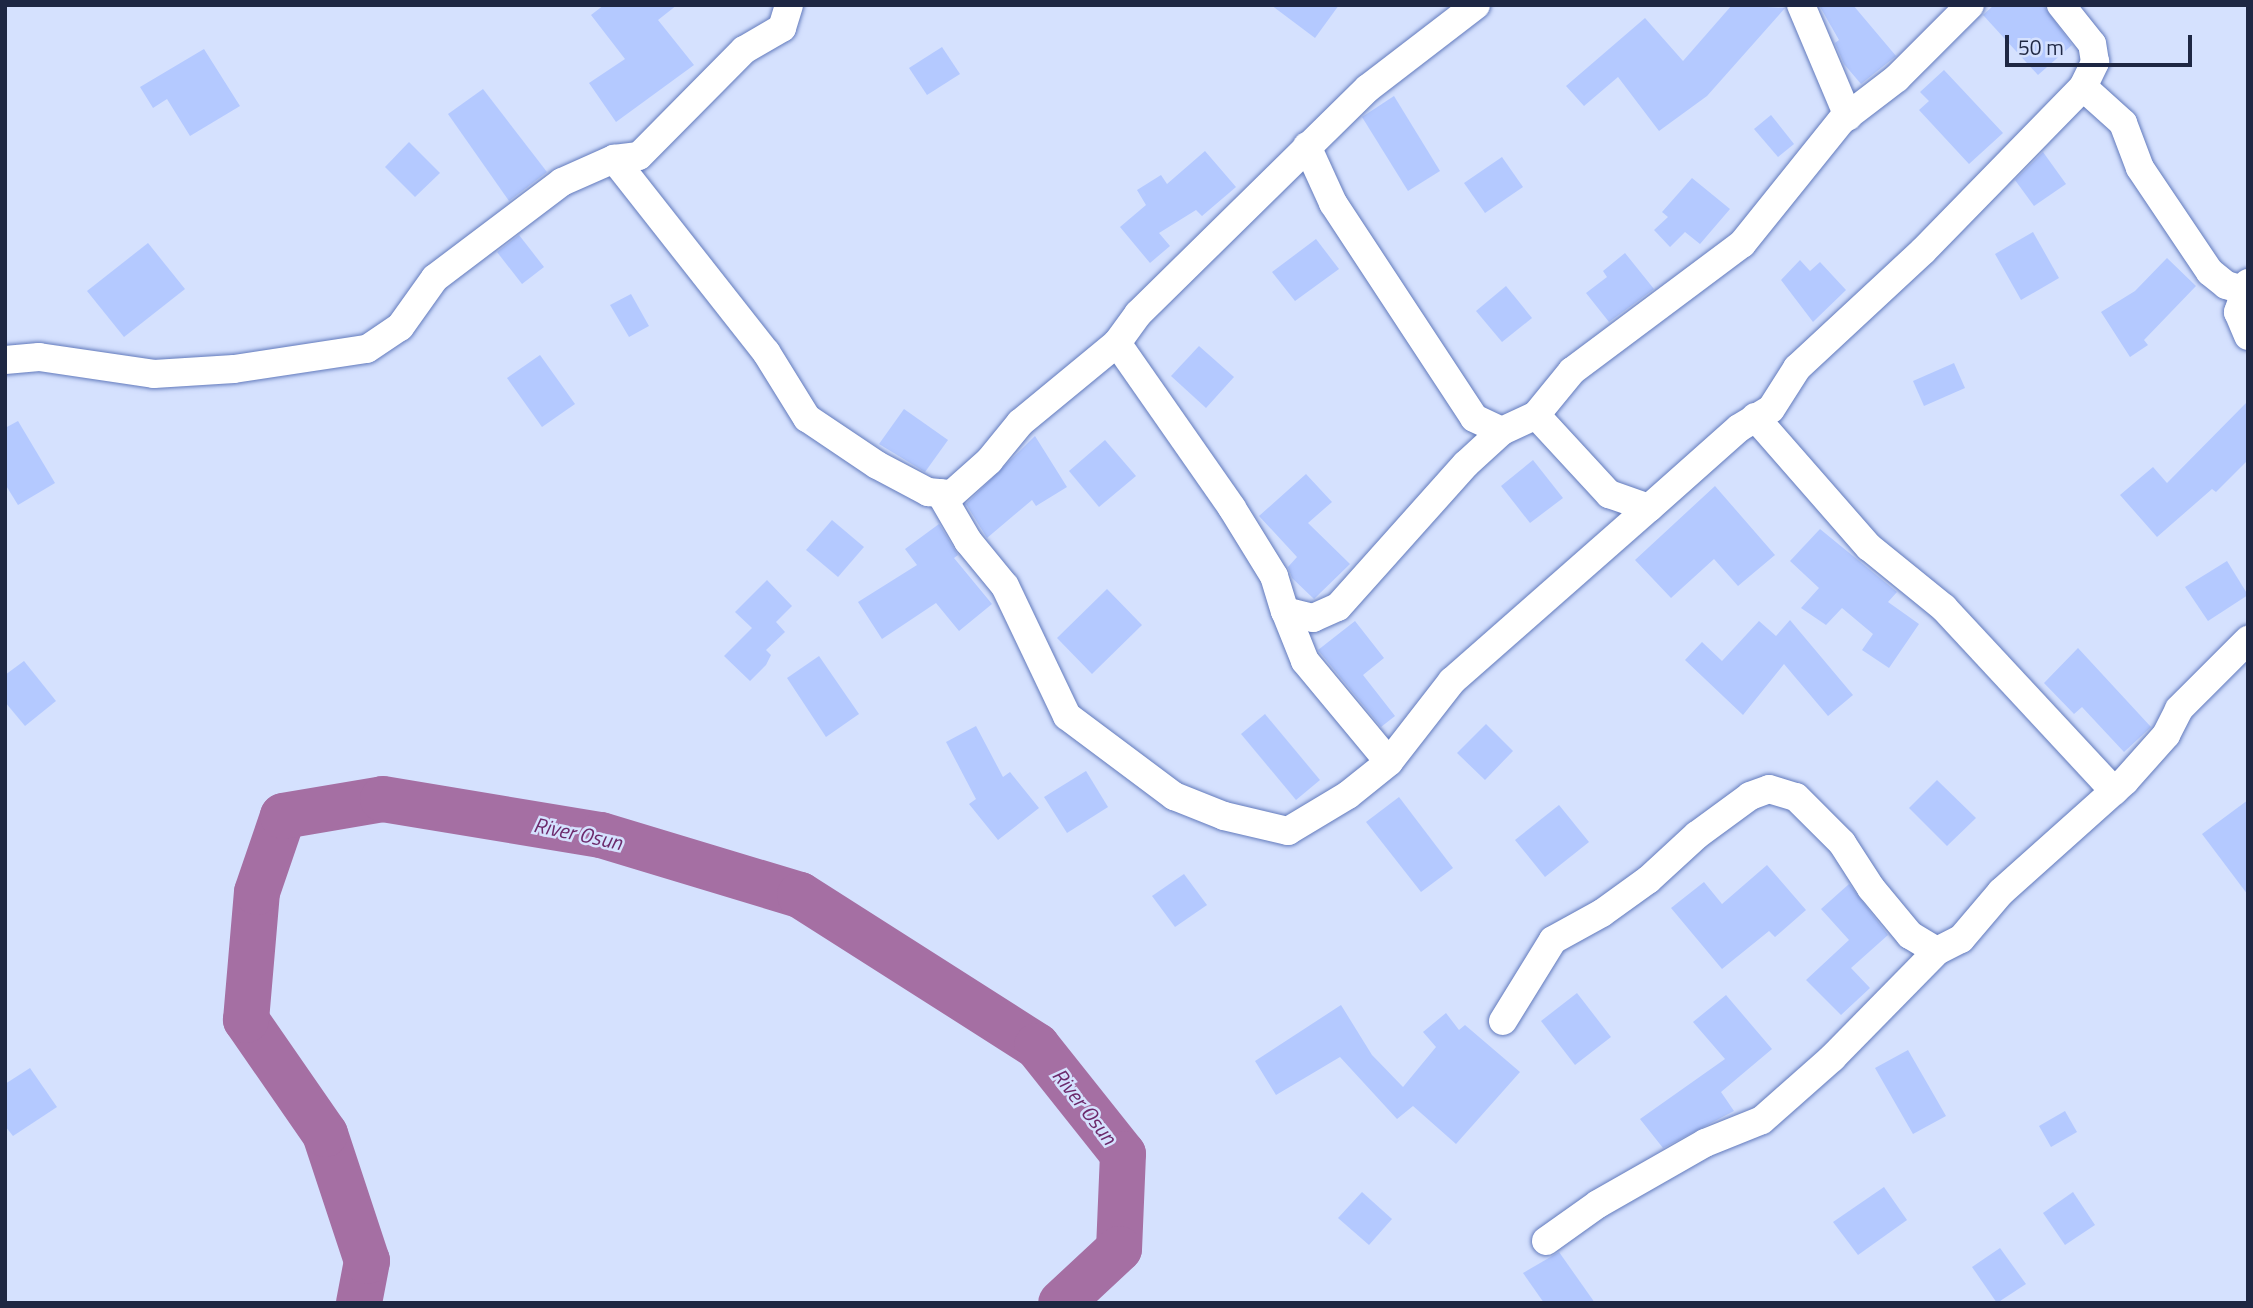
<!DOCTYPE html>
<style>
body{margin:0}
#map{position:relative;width:2253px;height:1308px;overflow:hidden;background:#d5e1fe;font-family:"Titillium Web",sans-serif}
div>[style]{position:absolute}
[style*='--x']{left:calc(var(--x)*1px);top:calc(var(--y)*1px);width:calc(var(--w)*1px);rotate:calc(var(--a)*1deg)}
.river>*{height:46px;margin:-23px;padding:0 23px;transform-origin:23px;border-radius:23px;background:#a56fa3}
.building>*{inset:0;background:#b4c9ff}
.roads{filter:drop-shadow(0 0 2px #627abc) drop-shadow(0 0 2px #627abc)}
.minor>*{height:28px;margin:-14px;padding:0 14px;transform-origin:14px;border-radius:14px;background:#fff}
span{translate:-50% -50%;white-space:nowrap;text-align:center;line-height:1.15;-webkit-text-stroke:5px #d5e1fe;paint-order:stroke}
.water-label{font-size:21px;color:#6c296b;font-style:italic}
.frame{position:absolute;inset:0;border:7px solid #1e2743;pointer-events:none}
.scale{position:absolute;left:2005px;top:35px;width:187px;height:32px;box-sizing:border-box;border:4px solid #1e2743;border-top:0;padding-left:9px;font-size:21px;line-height:24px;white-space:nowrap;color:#1e2743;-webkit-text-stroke:5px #d5e1fe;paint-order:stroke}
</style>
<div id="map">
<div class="river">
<div style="--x:359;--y:1303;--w:43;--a:-79.2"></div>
<div style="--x:367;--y:1261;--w:134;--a:-108.3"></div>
<div style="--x:325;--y:1134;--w:139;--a:-124.7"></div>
<div style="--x:246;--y:1020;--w:128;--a:-85.1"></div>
<div style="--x:257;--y:892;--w:80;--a:-71.1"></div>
<div style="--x:283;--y:816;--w:101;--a:-9.6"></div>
<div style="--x:383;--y:799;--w:221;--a:9.4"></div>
<div style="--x:601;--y:835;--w:208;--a:16.8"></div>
<div style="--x:800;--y:895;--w:281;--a:32.5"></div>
<div style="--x:1037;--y:1046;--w:138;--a:51.5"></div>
<div style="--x:1123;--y:1154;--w:95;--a:92.4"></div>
<div style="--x:1119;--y:1249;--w:79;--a:137"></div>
</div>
<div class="building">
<div style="clip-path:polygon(604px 5px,677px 5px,658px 20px,694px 65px,616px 122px,589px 83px,625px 59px,591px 15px)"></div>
<div style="clip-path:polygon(1271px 5px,1339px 5px,1315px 38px)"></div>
<div style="clip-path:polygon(1732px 5px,1785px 8px,1707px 96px,1659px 131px,1618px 77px,1584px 106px,1566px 86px,1645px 18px,1683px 61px)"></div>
<div style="clip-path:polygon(1819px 5px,1853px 5px,1896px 56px,1861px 84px,1844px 64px,1835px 43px,1839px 40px)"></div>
<div style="clip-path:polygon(1994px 5px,2043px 5px,2072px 45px,2038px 75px,1983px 15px)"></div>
<div style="clip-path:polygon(942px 47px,960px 74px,927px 95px,909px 68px)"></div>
<div style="clip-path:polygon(204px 49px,240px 106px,190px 136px,167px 99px,153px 108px,140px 87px)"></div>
<div style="clip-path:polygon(1944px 70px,2003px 133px,1969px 164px,1919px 110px,1929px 101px,1920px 92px)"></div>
<div style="clip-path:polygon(483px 89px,547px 172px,509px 201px,448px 114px)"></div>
<div style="clip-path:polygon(1394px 96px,1440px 171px,1408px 191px,1362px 117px)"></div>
<div style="clip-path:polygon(1771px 115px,1794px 144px,1778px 157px,1754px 129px)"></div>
<div style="clip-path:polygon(409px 142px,440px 173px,415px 197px,385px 167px)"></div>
<div style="clip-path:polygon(1205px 151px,1236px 187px,1202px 216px,1196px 210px,1159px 233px,1170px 246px,1150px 263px,1120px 227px,1146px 205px,1137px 190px,1161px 175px,1167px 184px)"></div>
<div style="clip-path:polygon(2043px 152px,2066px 184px,2034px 206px,2015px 180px)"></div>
<div style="clip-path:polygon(1502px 157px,1523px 187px,1485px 213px,1464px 183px)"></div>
<div style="clip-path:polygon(1692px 178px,1730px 209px,1700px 244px,1685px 232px,1670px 247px,1654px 230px,1668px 217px,1662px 212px)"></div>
<div style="clip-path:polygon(2033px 232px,2059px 278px,2021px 300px,1995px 254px)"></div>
<div style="clip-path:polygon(519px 235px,544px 267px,522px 284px,497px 252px)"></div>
<div style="clip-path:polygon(1316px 239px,1339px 269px,1295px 301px,1272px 272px)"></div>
<div style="clip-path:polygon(148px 243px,185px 289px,124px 337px,87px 291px)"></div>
<div style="clip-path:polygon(1625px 253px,1654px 289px,1609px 322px,1586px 293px,1607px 277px,1603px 271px)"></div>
<div style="clip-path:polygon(2167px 258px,2196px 286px,2144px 340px,2148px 345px,2130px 357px,2101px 312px,2135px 291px)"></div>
<div style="clip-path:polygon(1800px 260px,1810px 271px,1820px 262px,1846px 290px,1813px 322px,1781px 280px)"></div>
<div style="clip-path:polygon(1506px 286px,1532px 318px,1502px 342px,1476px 311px)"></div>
<div style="clip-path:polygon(631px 294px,649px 326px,629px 337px,610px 305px)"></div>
<div style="clip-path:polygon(1199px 346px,1234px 377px,1206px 408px,1171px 376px)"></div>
<div style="clip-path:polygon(540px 355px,575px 404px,542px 427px,507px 378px)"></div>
<div style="clip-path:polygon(1954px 363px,1965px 388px,1924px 406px,1913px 381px)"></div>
<div style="clip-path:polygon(2248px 401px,2248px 460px,2216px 492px,2212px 489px,2157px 537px,2120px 495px,2153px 467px,2167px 483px)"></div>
<div style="clip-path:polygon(904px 409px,948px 440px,925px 472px,879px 444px)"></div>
<div style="clip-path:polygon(18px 421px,55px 483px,18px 505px,5px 484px,5px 428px)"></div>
<div style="clip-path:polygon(1035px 436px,1067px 487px,1036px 506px,1032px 500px,987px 538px,966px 504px)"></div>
<div style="clip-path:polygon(1105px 440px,1136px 476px,1099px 507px,1069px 471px)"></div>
<div style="clip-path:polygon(1533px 460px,1563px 498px,1530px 523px,1501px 486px)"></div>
<div style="clip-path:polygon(1306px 474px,1332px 502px,1308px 523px,1350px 564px,1314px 599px,1292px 578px,1288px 567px,1297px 557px,1259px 516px)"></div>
<div style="clip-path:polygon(1715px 486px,1775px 555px,1738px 586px,1714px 559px,1671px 598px,1635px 560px)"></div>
<div style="clip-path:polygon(832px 520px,864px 547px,838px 577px,806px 550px)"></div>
<div style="clip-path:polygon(939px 524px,958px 555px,954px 558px,992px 604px,959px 631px,936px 603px,882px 639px,858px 602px,917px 565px,905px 549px)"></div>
<div style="clip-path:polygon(1820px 529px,1897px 592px,1888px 602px,1919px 624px,1889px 668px,1862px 650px,1873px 634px,1842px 608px,1826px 625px,1801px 608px,1819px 588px,1790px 561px)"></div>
<div style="clip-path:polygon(2227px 561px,2248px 595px,2208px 621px,2185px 587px)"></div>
<div style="clip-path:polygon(767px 580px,792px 606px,776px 622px,785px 632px,766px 650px,771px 655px,766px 665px,750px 681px,724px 656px,752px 628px,735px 612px)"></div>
<div style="clip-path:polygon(1107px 589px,1142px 625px,1092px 674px,1057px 638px)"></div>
<div style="clip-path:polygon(1790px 620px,1853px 695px,1828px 716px,1784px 664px,1743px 715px,1685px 660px,1702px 642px,1722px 661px,1759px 621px,1776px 636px)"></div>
<div style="clip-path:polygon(1355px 621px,1384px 658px,1363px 675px,1395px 716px,1381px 727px,1318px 650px)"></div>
<div style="clip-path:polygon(2078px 648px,2151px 727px,2124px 752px,2082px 707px,2074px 714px,2044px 683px)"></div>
<div style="clip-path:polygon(819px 656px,859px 714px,826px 737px,787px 678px)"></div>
<div style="clip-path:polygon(24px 661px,56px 701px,25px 726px,5px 702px,5px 675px)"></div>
<div style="clip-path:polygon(1265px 714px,1320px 780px,1296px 800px,1241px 734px)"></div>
<div style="clip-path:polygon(1486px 724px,1513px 751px,1485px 780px,1457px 753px)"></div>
<div style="clip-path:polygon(976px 726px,1003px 777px,1010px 772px,1039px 808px,998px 840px,969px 804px,976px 799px,946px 742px)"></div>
<div style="clip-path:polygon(1086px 771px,1108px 807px,1067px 833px,1044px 797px)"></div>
<div style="clip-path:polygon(1937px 780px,1976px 818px,1947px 846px,1909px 808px)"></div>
<div style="clip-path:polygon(1399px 797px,1453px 868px,1421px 892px,1366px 822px)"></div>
<div style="clip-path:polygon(2248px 800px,2248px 895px,2202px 834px)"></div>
<div style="clip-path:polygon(1559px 805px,1589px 842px,1545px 877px,1515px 840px)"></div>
<div style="clip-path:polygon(1767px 865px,1806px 910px,1775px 937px,1769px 931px,1722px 969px,1671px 908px,1704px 882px,1722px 904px)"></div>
<div style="clip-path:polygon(1184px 874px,1207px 905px,1175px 927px,1152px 896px)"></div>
<div style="clip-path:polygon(1849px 884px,1888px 935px,1851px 968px,1870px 988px,1841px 1015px,1806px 980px,1849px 940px,1821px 909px)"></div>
<div style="clip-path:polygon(1577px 993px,1611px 1037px,1575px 1065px,1541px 1021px)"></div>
<div style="clip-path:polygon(1726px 995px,1772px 1049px,1721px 1092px,1734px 1111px,1663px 1148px,1640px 1119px,1725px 1059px,1693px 1022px)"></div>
<div style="clip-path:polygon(1341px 1005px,1372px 1055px,1403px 1087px,1436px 1047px,1423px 1032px,1446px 1013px,1459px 1030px,1465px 1025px,1520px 1072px,1456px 1144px,1413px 1106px,1397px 1119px,1340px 1057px,1276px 1095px,1255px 1061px)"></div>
<div style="clip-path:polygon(1908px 1050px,1946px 1116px,1913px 1134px,1875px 1068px)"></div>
<div style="clip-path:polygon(30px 1068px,57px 1107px,13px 1136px,5px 1126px,5px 1084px)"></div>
<div style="clip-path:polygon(2065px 1111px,2077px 1132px,2051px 1147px,2039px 1126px)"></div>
<div style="clip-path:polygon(1884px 1187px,1907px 1220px,1858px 1255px,1833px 1222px)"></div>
<div style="clip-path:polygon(1362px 1192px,1392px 1219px,1369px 1245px,1338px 1218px)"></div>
<div style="clip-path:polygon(2073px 1192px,2095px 1225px,2065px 1245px,2043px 1213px)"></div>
<div style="clip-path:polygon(2000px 1248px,2026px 1284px,1997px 1303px,1972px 1267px)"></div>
<div style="clip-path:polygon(1559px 1252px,1595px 1303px,1544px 1303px,1523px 1273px)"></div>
</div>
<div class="roads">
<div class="minor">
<div style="--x:1801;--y:5;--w:121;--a:67.1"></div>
<div style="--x:2083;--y:87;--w:54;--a:42"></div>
<div style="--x:2123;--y:123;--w:48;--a:69.3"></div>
<div style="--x:2140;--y:168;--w:125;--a:56.1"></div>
<div style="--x:2210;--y:272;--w:21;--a:39"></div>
<div style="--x:2226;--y:285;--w:19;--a:16"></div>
<div style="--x:1307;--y:146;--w:63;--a:65.5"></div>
<div style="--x:1333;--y:203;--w:257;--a:56.7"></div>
<div style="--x:1474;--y:418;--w:31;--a:25"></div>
<div style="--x:1502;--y:431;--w:38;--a:-25"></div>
<div style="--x:1536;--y:415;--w:57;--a:-50.7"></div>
<div style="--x:1572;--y:371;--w:212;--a:-36.8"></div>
<div style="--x:1742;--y:244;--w:158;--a:-51.2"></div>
<div style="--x:1841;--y:121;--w:71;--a:-37.5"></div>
<div style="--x:1897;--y:78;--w:103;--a:-45"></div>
<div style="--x:614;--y:159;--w:246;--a:51.8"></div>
<div style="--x:766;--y:352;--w:78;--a:58.2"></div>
<div style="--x:807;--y:418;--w:84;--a:33.9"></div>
<div style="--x:877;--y:465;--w:58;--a:27.9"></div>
<div style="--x:928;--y:492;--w:24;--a:5"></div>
<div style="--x:952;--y:494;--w:50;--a:-41.7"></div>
<div style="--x:989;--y:461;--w:49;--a:-50.8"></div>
<div style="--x:1020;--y:423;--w:126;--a:-39.5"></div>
<div style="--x:1117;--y:343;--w:36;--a:-54"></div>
<div style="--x:1138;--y:314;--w:322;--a:-44.5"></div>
<div style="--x:1368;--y:88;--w:136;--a:-37.5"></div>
<div style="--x:2248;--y:283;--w:31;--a:109"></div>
<div style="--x:2238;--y:312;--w:26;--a:67"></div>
<div style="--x:1117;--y:343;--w:201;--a:55.1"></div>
<div style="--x:1232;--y:508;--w:80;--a:58.3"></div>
<div style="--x:1274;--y:576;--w:37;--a:73"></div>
<div style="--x:1285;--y:611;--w:29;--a:14"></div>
<div style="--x:1313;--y:618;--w:27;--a:-24"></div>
<div style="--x:1338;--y:607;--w:192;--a:-48.2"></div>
<div style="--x:1466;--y:464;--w:49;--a:-42.5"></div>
<div style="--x:5;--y:360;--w:34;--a:-5"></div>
<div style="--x:39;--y:357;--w:116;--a:8.4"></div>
<div style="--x:154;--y:374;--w:80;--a:-3.6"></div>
<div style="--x:234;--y:369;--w:134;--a:-8.6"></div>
<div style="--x:367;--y:349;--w:40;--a:-34"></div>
<div style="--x:400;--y:327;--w:60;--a:-54.5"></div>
<div style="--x:435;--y:278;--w:159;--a:-37.1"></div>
<div style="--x:562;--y:182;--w:57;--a:-23.9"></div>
<div style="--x:614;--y:159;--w:25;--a:-7"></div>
<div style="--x:639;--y:156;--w:149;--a:-45.3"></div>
<div style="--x:744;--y:50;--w:44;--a:-30.1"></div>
<div style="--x:782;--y:28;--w:24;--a:-73"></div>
<div style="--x:1536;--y:415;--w:108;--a:47.3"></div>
<div style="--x:1609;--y:494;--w:42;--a:19.3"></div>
<div style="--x:1649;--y:508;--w:120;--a:-41.6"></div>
<div style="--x:1739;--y:428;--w:37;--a:-31"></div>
<div style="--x:1771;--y:409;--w:49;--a:-57.6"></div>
<div style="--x:1797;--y:368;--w:172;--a:-42.9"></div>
<div style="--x:1923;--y:251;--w:229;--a:-45.7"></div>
<div style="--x:2083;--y:87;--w:28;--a:-64"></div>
<div style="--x:2095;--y:62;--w:18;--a:-99"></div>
<div style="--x:2092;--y:44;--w:50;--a:-128.5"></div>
<div style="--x:1755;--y:417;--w:173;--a:48.8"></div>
<div style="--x:1869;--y:547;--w:97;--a:39.1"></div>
<div style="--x:1944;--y:608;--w:250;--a:47.1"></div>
<div style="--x:940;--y:493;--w:56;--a:59.7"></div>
<div style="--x:968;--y:541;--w:58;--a:50.6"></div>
<div style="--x:1005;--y:586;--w:144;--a:64.5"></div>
<div style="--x:1067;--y:716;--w:134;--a:36.8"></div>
<div style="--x:1174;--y:796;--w:54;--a:21.8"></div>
<div style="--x:1224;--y:816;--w:66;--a:13.2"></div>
<div style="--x:1288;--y:831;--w:70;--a:-31"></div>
<div style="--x:1348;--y:795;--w:53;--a:-38.8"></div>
<div style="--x:1389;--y:762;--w:103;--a:-52.1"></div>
<div style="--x:1452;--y:681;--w:262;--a:-41.3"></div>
<div style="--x:1285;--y:611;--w:54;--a:68.2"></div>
<div style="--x:1305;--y:661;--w:131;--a:50.3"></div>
<div style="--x:1503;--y:1021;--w:95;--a:-58.3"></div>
<div style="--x:1553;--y:940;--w:56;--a:-28.9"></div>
<div style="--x:1602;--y:913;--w:57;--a:-35.7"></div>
<div style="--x:1648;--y:880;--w:67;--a:-42.6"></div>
<div style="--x:1697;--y:835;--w:66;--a:-36.3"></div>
<div style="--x:1750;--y:796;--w:20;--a:-20"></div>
<div style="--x:1769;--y:789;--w:28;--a:17"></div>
<div style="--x:1796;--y:797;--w:65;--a:45"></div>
<div style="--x:1842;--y:843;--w:54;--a:57.2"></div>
<div style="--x:1871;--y:888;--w:61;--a:50.3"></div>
<div style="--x:1910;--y:935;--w:31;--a:31"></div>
<div style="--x:1937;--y:951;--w:27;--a:-27"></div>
<div style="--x:1961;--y:939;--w:62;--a:-49.6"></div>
<div style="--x:2001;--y:892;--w:166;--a:-41.8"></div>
<div style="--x:2125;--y:781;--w:62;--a:-48.3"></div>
<div style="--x:2166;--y:735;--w:29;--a:-63"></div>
<div style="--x:2179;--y:709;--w:98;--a:-45"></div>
<div style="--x:1546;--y:1241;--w:64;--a:-35.4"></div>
<div style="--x:1598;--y:1204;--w:123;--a:-29.7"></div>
<div style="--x:1705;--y:1143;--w:61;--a:-22"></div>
<div style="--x:1762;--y:1120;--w:94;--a:-41.5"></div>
<div style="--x:1832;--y:1058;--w:150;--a:-45.5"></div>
</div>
</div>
<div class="water-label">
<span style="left:578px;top:833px;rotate:12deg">River Osun</span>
<span style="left:1085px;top:1106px;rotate:52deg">River Osun</span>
</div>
<div class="frame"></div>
<div class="scale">50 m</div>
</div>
